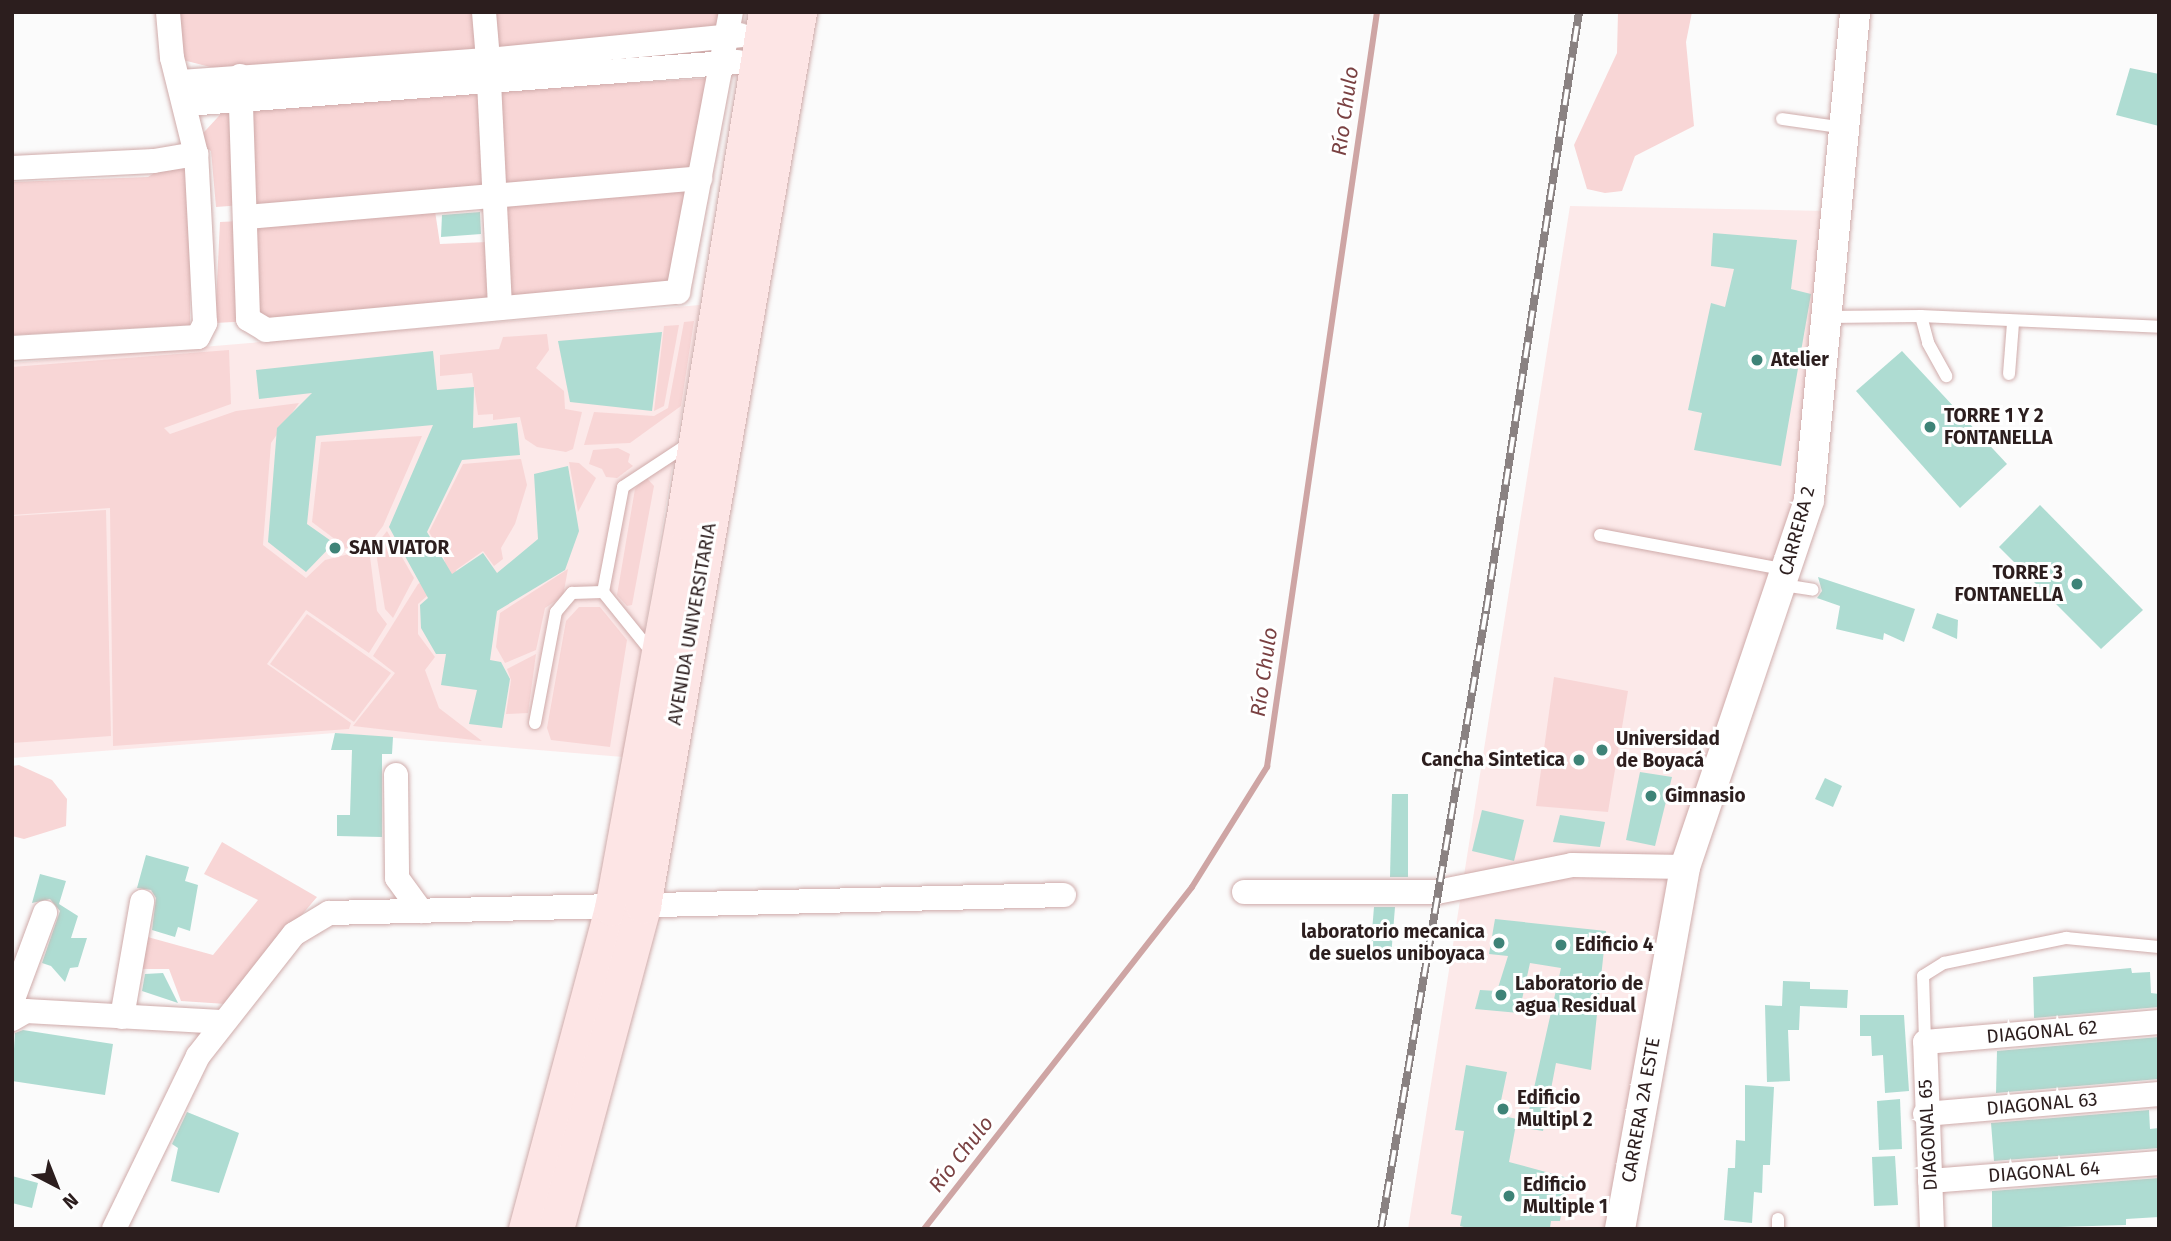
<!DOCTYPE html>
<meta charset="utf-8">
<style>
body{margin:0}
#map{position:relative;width:2171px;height:1241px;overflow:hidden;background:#fbfbfb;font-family:"Fira Sans",sans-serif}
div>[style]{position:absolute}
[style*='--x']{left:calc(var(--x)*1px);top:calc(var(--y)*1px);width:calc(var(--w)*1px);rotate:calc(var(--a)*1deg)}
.built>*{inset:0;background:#fce9e9}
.green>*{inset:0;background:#f8d6d6}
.stream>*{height:6px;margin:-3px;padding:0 3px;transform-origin:3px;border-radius:3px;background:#cea5a4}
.building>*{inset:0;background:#aedcd2}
.roads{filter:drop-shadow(0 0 2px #cfabaa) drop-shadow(0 0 2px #cfabaa)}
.service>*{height:12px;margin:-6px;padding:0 6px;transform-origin:6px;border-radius:6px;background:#fff}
.minor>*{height:24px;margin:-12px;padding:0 12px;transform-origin:12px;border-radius:12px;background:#fff}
.tertiary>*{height:30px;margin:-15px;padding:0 15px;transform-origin:15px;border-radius:15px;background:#fff}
.secondary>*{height:35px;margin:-17.5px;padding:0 17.5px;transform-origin:17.5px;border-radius:17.5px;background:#fde5e5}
.rail>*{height:8px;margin-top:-4px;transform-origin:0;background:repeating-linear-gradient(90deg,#fff 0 16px,#8a8282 0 32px);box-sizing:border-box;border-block:2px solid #8a8282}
.dots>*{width:19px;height:19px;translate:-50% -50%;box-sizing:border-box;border:4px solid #fff;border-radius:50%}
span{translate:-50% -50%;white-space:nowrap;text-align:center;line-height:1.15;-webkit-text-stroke:6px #fff;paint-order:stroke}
.poi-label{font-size:19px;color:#2c1e1e;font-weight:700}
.left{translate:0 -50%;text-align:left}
.right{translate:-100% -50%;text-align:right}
.street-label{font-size:19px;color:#2c1e1e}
.water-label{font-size:21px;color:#7a4142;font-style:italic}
.frame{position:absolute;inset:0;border:14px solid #2c1e1e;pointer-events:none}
.north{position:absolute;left:21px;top:1150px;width:70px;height:70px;-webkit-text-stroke:5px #fff;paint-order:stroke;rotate:138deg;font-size:19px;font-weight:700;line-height:28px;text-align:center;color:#2c1e1e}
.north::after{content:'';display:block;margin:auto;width:24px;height:32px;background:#2c1e1e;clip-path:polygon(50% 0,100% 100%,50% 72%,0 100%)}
</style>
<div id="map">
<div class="built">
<div style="clip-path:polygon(1570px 206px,1826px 211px,1801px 499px,1681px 870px,1618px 1229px,1408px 1229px)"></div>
<div style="clip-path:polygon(700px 305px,623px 757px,335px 733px,12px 758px,12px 363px)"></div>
</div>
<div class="green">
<div style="clip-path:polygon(174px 12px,478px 12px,477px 53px,230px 72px,175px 58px)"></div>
<div style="clip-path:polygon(496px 12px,723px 12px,715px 61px,497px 81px)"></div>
<div style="clip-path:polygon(1618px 12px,1692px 12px,1686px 42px,1694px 126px,1635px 156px,1622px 191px,1605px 193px,1587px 189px,1574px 145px,1617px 53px)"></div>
<div style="clip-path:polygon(713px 78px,694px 169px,502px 184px,497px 90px)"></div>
<div style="clip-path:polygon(482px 93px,487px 186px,216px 207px,211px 151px,195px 142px,228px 106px)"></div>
<div style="clip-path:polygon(171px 162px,191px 171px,190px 325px,12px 335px,12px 182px,148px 177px)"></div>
<div style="clip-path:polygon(690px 187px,670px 284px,509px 299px,506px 201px)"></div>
<div style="clip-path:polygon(435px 211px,440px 244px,487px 242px,491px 308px,215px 323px,220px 222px)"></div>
<div style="clip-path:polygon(694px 321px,681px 406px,630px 443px,584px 445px,594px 412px,654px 416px,668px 408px,684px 322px)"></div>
<div style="clip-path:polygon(679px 325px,664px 406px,654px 411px,664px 326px)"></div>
<div style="clip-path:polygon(547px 334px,549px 350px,536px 368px,564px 391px,565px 409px,582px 412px,573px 449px,566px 452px,537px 447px,525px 439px,520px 417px,493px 420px,493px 414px,478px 415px,472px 373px,440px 376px,440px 355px,499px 349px,503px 337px)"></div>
<div style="clip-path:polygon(229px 350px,231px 404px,164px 428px,170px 434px,236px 411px,299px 403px,271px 443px,263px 545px,306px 578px,325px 560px,369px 549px,377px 611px,387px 624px,369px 653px,306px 610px,267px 664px,351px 723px,349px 729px,113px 746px,110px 508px,12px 515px,12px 367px)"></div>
<div style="clip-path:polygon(422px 436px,383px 526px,371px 542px,332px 552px,340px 543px,312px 522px,321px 442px)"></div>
<div style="clip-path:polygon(618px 448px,630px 454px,628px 462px,633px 466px,617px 478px,606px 477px,602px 469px,589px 464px,593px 450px)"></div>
<div style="clip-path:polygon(521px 459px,527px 485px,515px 524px,501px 548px,503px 559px,494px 566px,483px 551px,456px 570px,459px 576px,448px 577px,444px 558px,429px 532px,463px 464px)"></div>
<div style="clip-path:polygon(569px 462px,579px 463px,596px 478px,578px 512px)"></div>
<div style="clip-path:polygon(646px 477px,654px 486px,632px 605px,627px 606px,617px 595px,635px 489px)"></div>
<div style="clip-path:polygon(106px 510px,111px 736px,12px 743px,12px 516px)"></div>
<div style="clip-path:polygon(387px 531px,414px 578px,393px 618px,385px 609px,375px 546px)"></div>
<div style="clip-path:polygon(568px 569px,563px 596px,545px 608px,536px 650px,505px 663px,496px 647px,500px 613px)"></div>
<div style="clip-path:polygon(430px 577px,437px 587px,418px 604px,418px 634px,435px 657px,425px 670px,439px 708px,482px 741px,353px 726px,395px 673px,373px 656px,418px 584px)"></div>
<div style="clip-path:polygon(579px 607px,600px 607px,627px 640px,610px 747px,551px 740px,547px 728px,566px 621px)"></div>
<div style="clip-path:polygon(307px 614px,391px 673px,354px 722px,270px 664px)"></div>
<div style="clip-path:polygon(536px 654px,528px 713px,506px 714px,511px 680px,507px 669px)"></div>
<div style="clip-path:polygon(1554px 677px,1628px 691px,1608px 812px,1536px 806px)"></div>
<div style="clip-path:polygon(19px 765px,52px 780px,67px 799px,66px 826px,24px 839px,12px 836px,12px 766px)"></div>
<div style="clip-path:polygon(222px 842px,317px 897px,226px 1004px,181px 1001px,169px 969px,134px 969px,144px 936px,213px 955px,258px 900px,204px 874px)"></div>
</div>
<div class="stream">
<div style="--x:924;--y:1229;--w:434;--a:-51.9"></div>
<div style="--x:1192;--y:887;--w:142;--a:-58"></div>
<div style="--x:1267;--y:767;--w:763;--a:-81.71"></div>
</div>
<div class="building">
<div style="clip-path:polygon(2130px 68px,2159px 74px,2159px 126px,2116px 115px)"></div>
<div style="clip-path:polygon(480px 212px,481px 234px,441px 237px,442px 215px)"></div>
<div style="clip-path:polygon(1713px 233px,1797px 240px,1791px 289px,1811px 294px,1781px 466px,1694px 450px,1702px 413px,1688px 410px,1711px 303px,1725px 307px,1734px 269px,1711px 266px)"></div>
<div style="clip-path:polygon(662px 332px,652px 411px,570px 402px,558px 341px)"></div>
<div style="clip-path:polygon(433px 351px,437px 390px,474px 387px,473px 428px,517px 423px,520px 455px,462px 460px,427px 532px,452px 574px,483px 553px,497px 573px,538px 539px,534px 474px,568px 466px,579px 531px,565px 570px,497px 611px,490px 660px,501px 662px,510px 679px,502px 728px,469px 724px,477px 690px,441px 685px,446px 654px,436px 654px,421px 628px,420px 605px,428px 598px,389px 527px,433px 425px,316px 436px,307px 524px,334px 543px,306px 572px,268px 542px,277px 428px,312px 393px,259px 399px,256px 370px)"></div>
<div style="clip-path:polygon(1902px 351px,2007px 464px,1960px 508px,1856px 391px)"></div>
<div style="clip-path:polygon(2040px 505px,2143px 610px,2101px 649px,1999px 547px)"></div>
<div style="clip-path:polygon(1818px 577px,1915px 609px,1904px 642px,1884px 633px,1883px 640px,1836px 629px,1840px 606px,1817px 598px,1822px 591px)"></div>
<div style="clip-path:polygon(1937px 613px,1958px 620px,1957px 639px,1932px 628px)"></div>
<div style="clip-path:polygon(335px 733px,393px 737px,392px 754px,382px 754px,382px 837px,337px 836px,337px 815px,350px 815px,352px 750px,331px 750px)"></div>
<div style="clip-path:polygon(1640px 772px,1672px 777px,1655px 846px,1626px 840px)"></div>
<div style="clip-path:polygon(1825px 778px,1842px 786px,1833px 807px,1815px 799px)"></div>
<div style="clip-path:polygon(1392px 794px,1408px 794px,1408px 877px,1390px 877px)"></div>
<div style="clip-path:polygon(1482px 810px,1524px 820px,1514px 861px,1472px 851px)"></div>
<div style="clip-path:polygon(1560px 815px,1605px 822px,1600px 847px,1553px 842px)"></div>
<div style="clip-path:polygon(146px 855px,189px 867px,185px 881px,198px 885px,190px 931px,178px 927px,175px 937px,152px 930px,156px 898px,151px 890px,137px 888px)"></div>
<div style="clip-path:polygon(40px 874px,66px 881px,59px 904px,78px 916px,71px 938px,87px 938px,78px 967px,70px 968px,65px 982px,51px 966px,42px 963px,60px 911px,50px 899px,32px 903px)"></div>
<div style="clip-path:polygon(1374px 907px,1395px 907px,1391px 957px,1370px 956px)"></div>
<div style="clip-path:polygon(1495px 919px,1606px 931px,1591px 1070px,1556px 1063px,1543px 1131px,1525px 1128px,1561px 968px,1530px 963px,1519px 1013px,1475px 1009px,1480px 990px,1497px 991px,1508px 956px,1489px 954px)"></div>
<div style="clip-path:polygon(2131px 968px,2132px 973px,2150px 972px,2151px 993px,2159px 994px,2159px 1007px,2034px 1018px,2033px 977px)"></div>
<div style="clip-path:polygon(163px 973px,178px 1003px,142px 991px,145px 974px)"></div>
<div style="clip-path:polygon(1783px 981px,1810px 982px,1810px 989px,1848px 990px,1847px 1008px,1800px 1006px,1799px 1030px,1788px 1030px,1790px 1081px,1767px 1082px,1765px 1005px,1782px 1006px)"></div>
<div style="clip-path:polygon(1860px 1015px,1904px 1015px,1909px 1091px,1885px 1093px,1883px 1055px,1872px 1056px,1871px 1036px,1860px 1036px)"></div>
<div style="clip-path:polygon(23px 1030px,113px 1044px,105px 1095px,12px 1081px,15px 1033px)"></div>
<div style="clip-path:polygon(2159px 1037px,2159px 1079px,1996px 1093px,1997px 1051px)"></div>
<div style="clip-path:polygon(1466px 1065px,1507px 1072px,1498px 1115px,1517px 1119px,1509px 1162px,1568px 1178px,1560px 1221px,1551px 1221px,1550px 1228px,1472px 1229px,1460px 1226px,1462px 1216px,1451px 1214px,1464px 1131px,1455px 1130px)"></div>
<div style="clip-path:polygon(1745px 1085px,1774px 1087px,1770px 1165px,1763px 1165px,1762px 1193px,1754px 1192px,1752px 1223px,1724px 1220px,1728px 1168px,1735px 1168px,1736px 1140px,1745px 1141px)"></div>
<div style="clip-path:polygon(1900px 1099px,1902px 1149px,1879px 1150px,1877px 1101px)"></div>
<div style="clip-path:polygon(2149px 1110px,2150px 1129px,2159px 1128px,2159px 1148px,1994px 1161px,1991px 1123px)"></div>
<div style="clip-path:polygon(187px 1112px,239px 1133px,219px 1193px,171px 1181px,178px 1148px,172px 1144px)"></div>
<div style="clip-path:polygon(1895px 1156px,1898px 1205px,1874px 1206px,1872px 1157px)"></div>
<div style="clip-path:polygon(12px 1176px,38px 1183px,32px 1208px,12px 1203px)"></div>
<div style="clip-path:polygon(2159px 1178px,2159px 1217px,2126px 1219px,2126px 1225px,1992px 1229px,1992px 1191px)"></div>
</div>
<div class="roads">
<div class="service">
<div style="--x:1782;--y:119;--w:64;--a:8.1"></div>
<div style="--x:1921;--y:316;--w:28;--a:75"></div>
<div style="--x:1928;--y:343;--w:38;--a:61"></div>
<div style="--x:1828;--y:317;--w:93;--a:-0.6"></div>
<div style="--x:1921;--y:316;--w:238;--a:2.6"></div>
<div style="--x:2009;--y:374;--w:51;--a:-85.5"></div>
<div style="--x:1600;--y:535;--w:190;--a:10.6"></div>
<div style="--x:1783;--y:585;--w:30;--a:9"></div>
<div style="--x:654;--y:655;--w:81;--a:-129"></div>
<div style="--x:603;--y:592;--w:107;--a:-79.2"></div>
<div style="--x:623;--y:487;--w:80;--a:-33.3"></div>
<div style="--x:535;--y:723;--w:113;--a:-79.3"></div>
<div style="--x:556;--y:612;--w:25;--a:-50"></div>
<div style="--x:572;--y:593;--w:31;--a:-2"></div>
<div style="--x:1925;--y:1042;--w:66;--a:-91.7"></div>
<div style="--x:1923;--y:976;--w:25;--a:-32"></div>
<div style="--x:1944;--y:963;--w:125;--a:-11.6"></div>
<div style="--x:2066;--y:938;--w:93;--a:5.5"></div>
<div style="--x:1778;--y:1219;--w:10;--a:90"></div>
</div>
<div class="minor">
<div style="--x:484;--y:12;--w:48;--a:85.2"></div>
<div style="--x:240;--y:76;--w:243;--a:88.1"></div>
<div style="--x:248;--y:319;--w:21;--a:31"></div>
<div style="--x:266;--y:330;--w:414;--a:-5.3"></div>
<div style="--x:678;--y:292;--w:285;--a:-79.3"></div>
<div style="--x:179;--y:82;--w:310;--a:-4.1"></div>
<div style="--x:488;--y:60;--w:254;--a:-5.6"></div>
<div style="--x:489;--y:82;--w:226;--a:87.2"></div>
<div style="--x:187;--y:104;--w:553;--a:-4.36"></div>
<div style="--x:12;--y:168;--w:142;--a:-2.8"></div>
<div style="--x:154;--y:161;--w:43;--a:-9.5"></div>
<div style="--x:247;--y:217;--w:455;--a:-4.9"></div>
<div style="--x:12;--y:348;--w:186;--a:-3.4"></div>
<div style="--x:198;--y:337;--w:16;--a:-63"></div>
<div style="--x:205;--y:323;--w:169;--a:-93"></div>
<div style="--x:196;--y:154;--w:99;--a:-104"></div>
<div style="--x:172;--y:58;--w:46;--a:-95"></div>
<div style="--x:396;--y:775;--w:103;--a:89.4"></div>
<div style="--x:397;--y:878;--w:41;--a:54"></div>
<div style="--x:1244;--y:892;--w:193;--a:0"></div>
<div style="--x:1437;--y:892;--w:138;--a:-11.3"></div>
<div style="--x:1572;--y:865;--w:113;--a:1"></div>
<div style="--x:13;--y:999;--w:92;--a:-69.6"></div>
<div style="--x:122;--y:1017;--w:117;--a:-80.1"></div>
<div style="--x:12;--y:1019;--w:16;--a:-30"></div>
<div style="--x:26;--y:1011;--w:195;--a:3.2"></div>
<div style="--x:1925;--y:1114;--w:235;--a:-4.9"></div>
<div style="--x:1930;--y:1181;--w:230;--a:-4.5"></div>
<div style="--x:114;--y:1229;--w:192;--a:-64.1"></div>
<div style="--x:198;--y:1056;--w:155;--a:-51.8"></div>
<div style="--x:294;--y:934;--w:41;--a:-31"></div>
<div style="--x:329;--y:913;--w:735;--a:-1.4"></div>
<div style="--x:1932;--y:1229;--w:187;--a:-92.1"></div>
<div style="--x:1925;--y:1042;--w:235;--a:-4.9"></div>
</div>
<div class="tertiary">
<div style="--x:1620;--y:1229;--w:368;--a:-79.8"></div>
<div style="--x:1685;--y:867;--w:387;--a:-71.3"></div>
<div style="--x:1809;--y:500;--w:490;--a:-84.6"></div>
</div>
<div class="secondary">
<div style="--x:526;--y:1229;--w:332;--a:-75"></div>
<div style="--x:612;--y:908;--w:392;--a:-79.6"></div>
<div style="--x:683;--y:522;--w:517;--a:-80.76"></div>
<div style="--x:556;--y:1229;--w:335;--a:-74.9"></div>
<div style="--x:643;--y:906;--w:908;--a:-80.1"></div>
</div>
</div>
<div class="rail">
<div style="--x:1381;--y:1229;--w:627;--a:-80.36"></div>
<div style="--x:1486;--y:611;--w:606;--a:-81.17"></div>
</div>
<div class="dots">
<div style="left:1757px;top:360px;background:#3e8377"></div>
<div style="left:1930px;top:427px;background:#3e8377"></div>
<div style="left:335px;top:548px;background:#3e8377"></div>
<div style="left:2077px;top:584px;background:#3e8377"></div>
<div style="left:1602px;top:750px;background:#3e8377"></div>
<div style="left:1579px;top:760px;background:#3e8377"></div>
<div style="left:1651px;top:796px;background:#3e8377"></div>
<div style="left:1499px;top:943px;background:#3e8377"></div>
<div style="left:1561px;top:945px;background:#3e8377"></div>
<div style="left:1501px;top:995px;background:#3e8377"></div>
<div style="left:1503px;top:1109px;background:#3e8377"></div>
<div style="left:1509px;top:1196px;background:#3e8377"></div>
</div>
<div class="poi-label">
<span class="left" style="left:1771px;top:360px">Atelier</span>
<span class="left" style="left:1944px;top:427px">TORRE 1 Y 2<br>FONTANELLA</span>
<span class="left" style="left:349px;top:548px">SAN VIATOR</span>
<span class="right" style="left:2063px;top:584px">TORRE 3<br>FONTANELLA</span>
<span class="left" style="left:1616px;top:750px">Universidad<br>de Boyacá</span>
<span class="right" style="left:1565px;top:760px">Cancha Sintetica</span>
<span class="left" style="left:1665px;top:796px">Gimnasio</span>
<span class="right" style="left:1485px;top:943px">laboratorio mecanica<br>de suelos uniboyaca</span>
<span class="left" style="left:1575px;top:945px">Edificio 4</span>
<span class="left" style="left:1515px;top:995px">Laboratorio de<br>agua Residual</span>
<span class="left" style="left:1517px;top:1109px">Edificio<br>Multipl 2</span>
<span class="left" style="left:1523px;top:1196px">Edificio<br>Multiple 1</span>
</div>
<div class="street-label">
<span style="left:1797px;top:531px;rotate:-75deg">CARRERA 2</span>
<span style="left:692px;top:624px;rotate:-80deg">AVENIDA UNIVERSITARIA</span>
<span style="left:2042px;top:1032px;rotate:-5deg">DIAGONAL 62</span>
<span style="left:2042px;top:1104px;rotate:-5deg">DIAGONAL 63</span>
<span style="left:1641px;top:1110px;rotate:-80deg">CARRERA 2A ESTE</span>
<span style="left:1928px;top:1135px;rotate:-93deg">DIAGONAL 65</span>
<span style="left:2044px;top:1172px;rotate:-4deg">DIAGONAL 64</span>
</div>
<div class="water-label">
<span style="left:1345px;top:111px;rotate:-82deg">Río Chulo</span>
<span style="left:1264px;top:672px;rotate:-82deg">Río Chulo</span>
<span style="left:961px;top:1154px;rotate:-52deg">Río Chulo</span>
</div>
<div class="frame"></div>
<div class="north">N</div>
</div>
